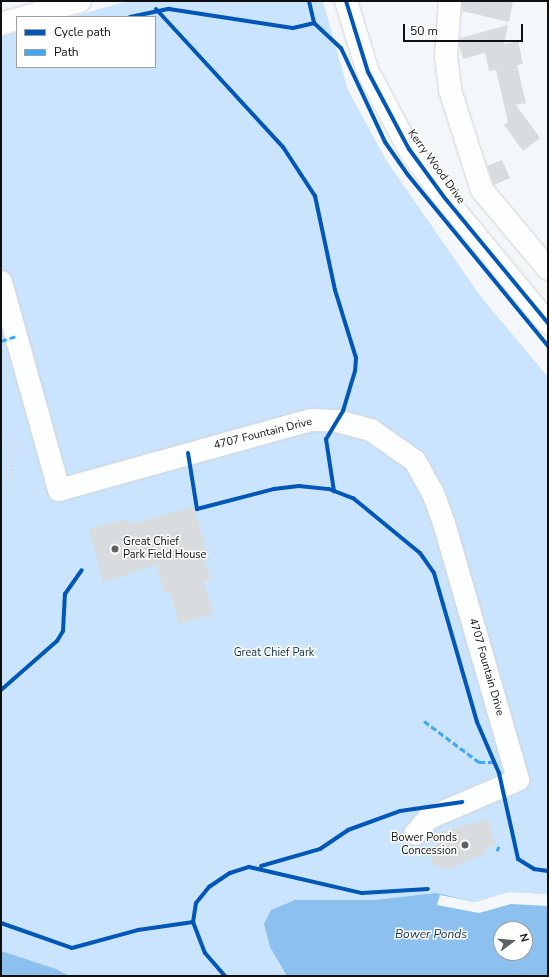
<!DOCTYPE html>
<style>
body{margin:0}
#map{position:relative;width:549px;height:977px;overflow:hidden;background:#f4f7fa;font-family:"Nunito Sans",sans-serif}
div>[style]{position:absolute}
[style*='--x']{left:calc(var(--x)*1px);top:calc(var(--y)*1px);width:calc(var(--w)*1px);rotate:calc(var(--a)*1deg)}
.green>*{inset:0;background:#cae4fd}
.water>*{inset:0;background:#8bc0ef}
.pier>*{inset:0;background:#f4f7fa}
.building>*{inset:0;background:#d9dcde}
.path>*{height:2.5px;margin-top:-1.25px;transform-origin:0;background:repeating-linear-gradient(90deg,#d5d7d7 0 1px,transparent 0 4px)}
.roads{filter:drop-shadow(0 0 1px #d1d3d6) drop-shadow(0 0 1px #d1d3d6)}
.minor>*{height:22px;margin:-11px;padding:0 11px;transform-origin:11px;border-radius:11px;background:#fdfefe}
.quiet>*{height:3px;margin-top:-1.5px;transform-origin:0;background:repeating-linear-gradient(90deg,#3fa9f5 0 6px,transparent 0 9px)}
.cycleway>*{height:4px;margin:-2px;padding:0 2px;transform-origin:2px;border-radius:2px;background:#0057b8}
.dots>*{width:11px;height:11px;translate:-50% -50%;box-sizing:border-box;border:2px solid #fff;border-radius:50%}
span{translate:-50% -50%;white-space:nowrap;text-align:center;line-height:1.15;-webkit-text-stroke:3px #fff;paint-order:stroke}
.street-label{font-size:11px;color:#0e1011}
.poi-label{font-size:11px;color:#0e1011}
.left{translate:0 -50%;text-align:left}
.right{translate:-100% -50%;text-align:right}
.park-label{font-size:11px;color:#0e2e48}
.water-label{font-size:12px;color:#10304a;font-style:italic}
.frame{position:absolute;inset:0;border:2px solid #0e1011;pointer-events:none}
.legend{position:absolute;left:16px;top:16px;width:140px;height:52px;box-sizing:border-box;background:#fff;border:1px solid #9f9fa0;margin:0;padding:5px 7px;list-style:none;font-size:12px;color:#0e1011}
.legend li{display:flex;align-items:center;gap:8px;height:20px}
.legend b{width:20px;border:1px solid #9f9fa0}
.north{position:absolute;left:493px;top:921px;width:40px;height:40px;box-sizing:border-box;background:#fff;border:1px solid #9f9fa0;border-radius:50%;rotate:74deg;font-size:11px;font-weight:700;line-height:16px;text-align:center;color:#0e1011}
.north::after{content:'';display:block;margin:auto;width:14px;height:18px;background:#5e6163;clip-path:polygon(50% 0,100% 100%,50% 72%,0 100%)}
.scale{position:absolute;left:403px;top:24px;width:120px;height:18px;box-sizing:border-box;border:2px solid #0e1011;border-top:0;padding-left:5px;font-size:12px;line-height:14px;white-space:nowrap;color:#0e1011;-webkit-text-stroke:3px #fff;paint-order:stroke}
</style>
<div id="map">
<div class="green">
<div style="clip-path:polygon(evenodd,128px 1px,323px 1px,348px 90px,386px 160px,481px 297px,548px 377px,548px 976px,69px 976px,1px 951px,1px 37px,17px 32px,17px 67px,155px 67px,155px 17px,71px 17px,128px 1px,501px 929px,525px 929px,525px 953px,501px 953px,501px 929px)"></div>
</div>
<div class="water">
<div style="clip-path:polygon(evenodd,508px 892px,548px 894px,548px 976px,287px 976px,270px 947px,264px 924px,271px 910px,295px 900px,376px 900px,436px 893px,475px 902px,508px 892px,501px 929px,525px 929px,525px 953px,501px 953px,501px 929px)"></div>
<div style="clip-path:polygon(1px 951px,56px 969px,69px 976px,1px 976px)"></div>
</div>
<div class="pier">
<div style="clip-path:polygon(508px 892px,548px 894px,548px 906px,511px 904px,479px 913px,437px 905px,440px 895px,475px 902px)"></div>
</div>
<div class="building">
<div style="clip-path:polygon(462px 1px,513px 1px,509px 22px,462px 11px)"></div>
<div style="clip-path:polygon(508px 25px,504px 44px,518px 41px,523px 64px,517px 65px,526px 103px,516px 105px,540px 138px,523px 151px,504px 125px,508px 122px,496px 70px,489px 71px,485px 53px,463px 59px,459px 45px,460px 38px)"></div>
<div style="clip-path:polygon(502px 160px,510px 178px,494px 185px,487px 166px)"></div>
<div style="clip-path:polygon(194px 507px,206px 550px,202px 550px,211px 580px,204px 581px,213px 614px,179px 624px,170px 592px,164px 594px,156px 565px,103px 582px,89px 529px,128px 519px,130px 524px)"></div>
<div style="clip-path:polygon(488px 819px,496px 845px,486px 848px,487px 853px,446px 870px,431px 863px,431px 851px,438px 841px,436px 833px)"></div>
</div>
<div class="path">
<div style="--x:1;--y:438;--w:24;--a:22"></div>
<div style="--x:1;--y:484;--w:14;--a:-25"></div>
<div style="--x:14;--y:478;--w:22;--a:-100"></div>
<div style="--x:10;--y:456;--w:17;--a:-33"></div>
<div style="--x:499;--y:846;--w:15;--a:-16"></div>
</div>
<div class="roads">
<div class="minor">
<div style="--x:346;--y:1;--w:74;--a:72.8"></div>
<div style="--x:368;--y:72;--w:87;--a:62"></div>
<div style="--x:409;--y:149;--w:59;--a:53.9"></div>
<div style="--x:444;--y:197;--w:163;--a:50.5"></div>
<div style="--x:450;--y:1;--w:55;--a:94.2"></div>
<div style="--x:446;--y:56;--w:34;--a:83"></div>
<div style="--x:450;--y:90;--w:105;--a:72.3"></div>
<div style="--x:482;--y:190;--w:103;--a:50.1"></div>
<div style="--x:24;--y:17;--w:58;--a:-15.9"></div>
<div style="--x:1;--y:24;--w:17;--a:-17"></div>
<div style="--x:1;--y:282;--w:216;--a:74.4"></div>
<div style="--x:59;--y:490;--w:263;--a:-15.5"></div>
<div style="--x:312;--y:420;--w:25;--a:2"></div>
<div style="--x:337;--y:421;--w:35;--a:15"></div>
<div style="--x:371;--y:430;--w:54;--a:35.2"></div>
<div style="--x:415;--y:461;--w:37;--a:61"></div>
<div style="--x:433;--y:493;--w:32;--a:70"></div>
<div style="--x:444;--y:523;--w:267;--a:73.9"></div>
<div style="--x:518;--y:780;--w:97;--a:156.9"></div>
<div style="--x:429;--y:818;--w:21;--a:131"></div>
</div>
</div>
<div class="quiet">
<div style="--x:1;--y:341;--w:16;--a:-18"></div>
<div style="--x:424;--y:721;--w:69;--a:36.7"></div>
<div style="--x:479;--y:762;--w:16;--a:0"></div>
<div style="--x:497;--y:851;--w:5;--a:-68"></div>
</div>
<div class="cycleway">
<div style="--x:309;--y:1;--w:23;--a:77"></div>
<div style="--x:314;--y:23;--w:37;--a:43"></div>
<div style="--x:341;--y:48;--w:104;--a:64.9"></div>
<div style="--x:385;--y:142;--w:40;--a:55.1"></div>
<div style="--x:408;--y:175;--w:221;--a:50.7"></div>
<div style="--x:346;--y:1;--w:74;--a:72.8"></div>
<div style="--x:368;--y:72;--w:87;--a:62"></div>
<div style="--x:409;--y:149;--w:59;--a:53.9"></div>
<div style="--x:444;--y:197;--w:163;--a:50.5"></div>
<div style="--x:156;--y:9;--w:188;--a:47.4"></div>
<div style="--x:283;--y:147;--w:59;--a:56.9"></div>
<div style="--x:315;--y:196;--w:96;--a:78"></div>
<div style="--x:335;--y:290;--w:71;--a:72.8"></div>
<div style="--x:356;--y:358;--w:13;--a:94"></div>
<div style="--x:355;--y:371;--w:42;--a:106.7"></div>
<div style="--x:343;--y:411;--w:33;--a:121"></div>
<div style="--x:326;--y:439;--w:53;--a:81.3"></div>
<div style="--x:130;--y:17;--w:40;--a:-12"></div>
<div style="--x:169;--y:9;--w:125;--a:8.7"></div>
<div style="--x:293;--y:28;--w:22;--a:-13"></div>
<div style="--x:188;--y:453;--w:57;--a:80.9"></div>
<div style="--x:197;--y:509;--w:80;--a:-14.6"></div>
<div style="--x:274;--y:489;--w:25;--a:-7"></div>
<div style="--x:299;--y:486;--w:30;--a:6"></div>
<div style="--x:329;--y:489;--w:26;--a:21"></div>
<div style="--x:353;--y:498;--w:87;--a:39.4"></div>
<div style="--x:420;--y:553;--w:24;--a:55"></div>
<div style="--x:434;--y:573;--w:155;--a:73.9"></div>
<div style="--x:477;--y:722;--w:56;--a:66.7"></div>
<div style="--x:499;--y:773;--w:88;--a:77.5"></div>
<div style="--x:518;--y:859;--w:19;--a:32"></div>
<div style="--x:534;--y:869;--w:14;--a:8"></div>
<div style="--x:1;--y:690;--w:74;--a:-41.2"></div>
<div style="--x:57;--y:641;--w:12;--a:-59"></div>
<div style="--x:63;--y:631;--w:37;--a:-87"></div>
<div style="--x:65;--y:594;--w:29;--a:-55"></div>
<div style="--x:261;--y:866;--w:61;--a:-16.1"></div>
<div style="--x:320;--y:849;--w:34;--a:-34"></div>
<div style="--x:348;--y:830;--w:55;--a:-20.1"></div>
<div style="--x:400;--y:811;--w:63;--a:-8.3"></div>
<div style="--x:193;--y:922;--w:19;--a:-81"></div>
<div style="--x:196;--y:903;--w:21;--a:-51"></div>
<div style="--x:209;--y:887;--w:25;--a:-34"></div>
<div style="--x:230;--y:873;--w:20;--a:-18"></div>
<div style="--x:249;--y:867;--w:116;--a:13"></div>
<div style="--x:362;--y:893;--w:66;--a:-3.5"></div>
<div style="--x:1;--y:923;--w:75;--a:19.4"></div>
<div style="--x:72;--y:948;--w:68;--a:-15.3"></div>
<div style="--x:138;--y:930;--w:56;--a:-8.3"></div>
<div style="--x:193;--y:922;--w:33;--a:69"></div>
<div style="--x:205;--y:953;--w:30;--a:49"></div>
</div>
<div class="dots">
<div style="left:115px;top:549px;background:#5e6163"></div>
<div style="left:465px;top:845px;background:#5e6163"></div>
</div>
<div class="street-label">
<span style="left:436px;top:167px;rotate:54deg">Kerry Wood Drive</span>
<span style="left:263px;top:434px;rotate:-14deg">4707 Fountain Drive</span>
<span style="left:486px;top:667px;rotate:74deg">4707 Fountain Drive</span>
</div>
<div class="poi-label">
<span class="left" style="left:123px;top:549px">Great Chief<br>Park Field House</span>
<span class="right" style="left:457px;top:845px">Bower Ponds<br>Concession</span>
</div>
<div class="park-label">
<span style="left:274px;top:653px">Great Chief Park</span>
</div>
<div class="water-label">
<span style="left:431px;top:935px">Bower Ponds</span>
</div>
<div class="frame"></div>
<ul class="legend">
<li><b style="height:5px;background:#0057b8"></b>Cycle path</li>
<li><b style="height:5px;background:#3fa9f5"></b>Path</li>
</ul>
<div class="north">N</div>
<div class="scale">50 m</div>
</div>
